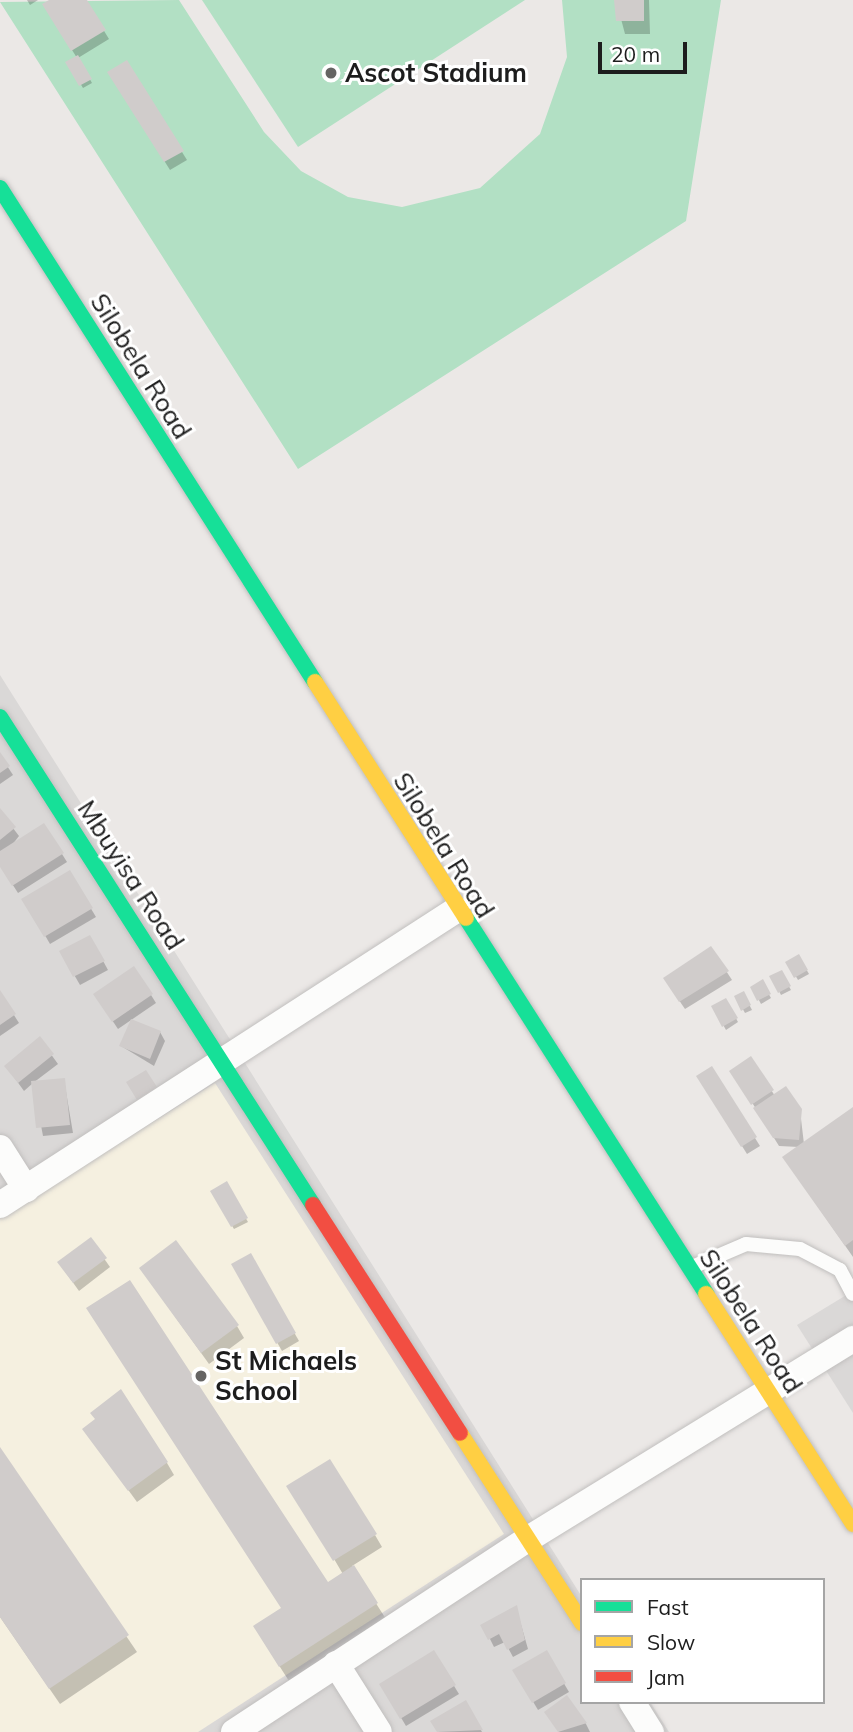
<!DOCTYPE html>
<style>
body{margin:0}
#map{position:relative;width:853px;height:1732px;overflow:hidden;background:#ebe8e6;font-family:Mulish,sans-serif}
div>[style]{position:absolute}
[style*='--x']{left:calc(var(--x)*1px);top:calc(var(--y)*1px);width:calc(var(--w)*1px);rotate:calc(var(--a)*1deg)}
.residential>*{inset:0;background:#dad8d7}
.education>*{inset:0;background:#f5f0e0}
.pitch>*{inset:0;background:#b2e0c4}
.shadow>*{inset:0;background:#0003}
.building>*{inset:0;background:#d0cccb}
.roads{filter:drop-shadow(0 0 2px #c1bfbe) drop-shadow(0 0 2px #c1bfbe)}
.lane>*{height:14px;margin:-7px;padding:0 7px;transform-origin:7px;border-radius:7px;background:#fcfcfb}
.street>*{height:26px;margin:-13px;padding:0 13px;transform-origin:13px;border-radius:13px;background:#fcfcfb}
.fast>*{height:16px;margin:-8px;padding:0 8px;transform-origin:8px;border-radius:8px;background:#16e098}
.slow>*{height:16px;margin:-8px;padding:0 8px;transform-origin:8px;border-radius:8px;background:#ffcf43}
.jam>*{height:16px;margin:-8px;padding:0 8px;transform-origin:8px;border-radius:8px;background:#f24e42}
.dots>*{width:19px;height:19px;translate:-50% -50%;box-sizing:border-box;border:4px solid #fff;border-radius:50%}
span{translate:-50% -50%;white-space:nowrap;text-align:center;line-height:1.15;-webkit-text-stroke:6px #fff;paint-order:stroke}
.poi-label{font-size:26px;color:#1d1d1d;font-weight:700}
.left{translate:0 -50%;text-align:left}
.street-label{font-size:26px;color:#1d1d1d}
.legend{position:absolute;left:580px;top:1578px;width:245px;height:126px;box-sizing:border-box;background:#fff;border:2px solid #a5a5a5;margin:0;padding:9px 12px;list-style:none;font-size:21px;color:#1d1d1d}
.legend li{display:flex;align-items:center;gap:14px;height:35px}
.legend b{width:35px;border:2px solid #a5a5a5}
.scale{position:absolute;left:598px;top:42px;width:89px;height:32px;box-sizing:border-box;border:4px solid #1d1d1d;border-top:0;padding-left:9px;font-size:21px;line-height:24px;white-space:nowrap;color:#1d1d1d;-webkit-text-stroke:5px #fff;paint-order:stroke}
</style>
<div id="map">
<div class="residential">
<div style="clip-path:polygon(0 675px,582px 1597px,582px 1702px,650px 1702px,669px 1732px,0 1732px)"></div>
<div style="clip-path:polygon(853px 1291px,853px 1413px,797px 1325px)"></div>
</div>
<div class="education">
<div style="clip-path:polygon(215px 1083px,504px 1534px,198px 1732px,0 1732px,0 1218px)"></div>
</div>
<div class="pitch">
<div style="clip-path:polygon(179px 0,264px 132px,301px 171px,348px 197px,402px 207px,480px 188px,540px 134px,567px 57px,562px 0,721px 0,686px 221px,298px 469px,0 2px)"></div>
<div style="clip-path:polygon(202px 0,525px 0,298px 147px)"></div>
</div>
<div class="shadow">
<div style="clip-path:polygon(27px 0,38px 0,30px 5px)"></div>
<div style="clip-path:polygon(52px 0,85px 0,109px 39px,78px 58px,92px 83px,83px 88px,68px 63px,77px 58px,44px 5px)"></div>
<div style="clip-path:polygon(616px 0,649px 0,650px 34px,625px 34px)"></div>
<div style="clip-path:polygon(126px 62px,187px 160px,170px 170px,114px 81px)"></div>
<div style="clip-path:polygon(0 755px,13px 775px,0 784px)"></div>
<div style="clip-path:polygon(0 811px,19px 836px,12px 845px,62px 854px,67px 862px,18px 893px,0 865px)"></div>
<div style="clip-path:polygon(69px 872px,96px 917px,50px 944px,24px 899px)"></div>
<div style="clip-path:polygon(90px 937px,108px 970px,80px 985px,61px 952px)"></div>
<div style="clip-path:polygon(711px 948px,732px 980px,685px 1009px,670px 987px)"></div>
<div style="clip-path:polygon(799px 957px,809px 974px,798px 980px,788px 963px)"></div>
<div style="clip-path:polygon(134px 968px,156px 1003px,118px 1029px,100px 1002px)"></div>
<div style="clip-path:polygon(781px 972px,791px 990px,781px 995px,772px 977px)"></div>
<div style="clip-path:polygon(762px 982px,771px 998px,761px 1004px,752px 987px)"></div>
<div style="clip-path:polygon(0 993px,19px 1023px,0 1036px)"></div>
<div style="clip-path:polygon(743px 993px,752px 1010px,745px 1013px,736px 997px)"></div>
<div style="clip-path:polygon(726px 1000px,738px 1022px,726px 1030px,713px 1007px)"></div>
<div style="clip-path:polygon(160px 1032px,165px 1041px,154px 1066px,121px 1046px)"></div>
<div style="clip-path:polygon(40px 1039px,58px 1064px,33px 1083px,64px 1080px,73px 1133px,43px 1136px,33px 1083px,24px 1091px,6px 1066px)"></div>
<div style="clip-path:polygon(751px 1059px,775px 1096px,800px 1110px,804px 1144px,853px 1109px,853px 1257px,784px 1158px,799px 1147px,779px 1146px,748px 1096px)"></div>
<div style="clip-path:polygon(712px 1069px,760px 1146px,747px 1154px,699px 1077px)"></div>
<div style="clip-path:polygon(226px 1184px,248px 1222px,234px 1229px,212px 1192px)"></div>
<div style="clip-path:polygon(91px 1240px,110px 1267px,79px 1291px,64px 1270px)"></div>
<div style="clip-path:polygon(250px 1255px,299px 1341px,282px 1351px,233px 1265px)"></div>
<div style="clip-path:polygon(141px 1269px,237px 1326px,244px 1338px,209px 1364px)"></div>
<div style="clip-path:polygon(97px 1420px,167px 1463px,174px 1475px,137px 1502px,84px 1429px)"></div>
<div style="clip-path:polygon(0 1450px,137px 1652px,60px 1704px,0 1617px)"></div>
<div style="clip-path:polygon(375px 1535px,382px 1547px,352px 1566px,386px 1619px,289px 1681px,264px 1642px,344px 1576px,330px 1552px)"></div>
<div style="clip-path:polygon(516px 1607px,528px 1649px,513px 1657px,505px 1642px,494px 1647px,483px 1625px)"></div>
<div style="clip-path:polygon(433px 1652px,459px 1694px,406px 1726px,381px 1684px)"></div>
<div style="clip-path:polygon(546px 1653px,569px 1692px,538px 1710px,515px 1671px)"></div>
<div style="clip-path:polygon(567px 1697px,586px 1724px,590px 1732px,559px 1732px,551px 1720px)"></div>
<div style="clip-path:polygon(465px 1703px,482px 1732px,439px 1732px,432px 1721px)"></div>
</div>
<div class="building">
<div style="clip-path:polygon(49px 0,87px 0,106px 30px,71px 51px,42px 4px)"></div>
<div style="clip-path:polygon(614px 0,644px 0,644px 21px,616px 21px)"></div>
<div style="clip-path:polygon(78px 55px,92px 79px,79px 86px,65px 62px)"></div>
<div style="clip-path:polygon(127px 60px,184px 151px,164px 162px,107px 72px)"></div>
<div style="clip-path:polygon(0 752px,10px 766px,0 773px)"></div>
<div style="clip-path:polygon(0 808px,16px 827px,0 840px)"></div>
<div style="clip-path:polygon(44px 823px,64px 853px,12px 886px,0 867px,0 851px)"></div>
<div style="clip-path:polygon(70px 870px,93px 908px,44px 937px,21px 899px)"></div>
<div style="clip-path:polygon(90px 935px,105px 961px,73px 977px,59px 951px)"></div>
<div style="clip-path:polygon(711px 946px,729px 971px,679px 1002px,663px 978px)"></div>
<div style="clip-path:polygon(799px 954px,808px 970px,794px 978px,785px 962px)"></div>
<div style="clip-path:polygon(134px 966px,153px 994px,112px 1022px,93px 994px)"></div>
<div style="clip-path:polygon(782px 970px,791px 986px,778px 993px,769px 976px)"></div>
<div style="clip-path:polygon(763px 979px,771px 994px,757px 1001px,750px 987px)"></div>
<div style="clip-path:polygon(0 990px,16px 1014px,0 1025px)"></div>
<div style="clip-path:polygon(744px 991px,751px 1005px,741px 1011px,734px 996px)"></div>
<div style="clip-path:polygon(726px 998px,738px 1018px,722px 1027px,711px 1006px)"></div>
<div style="clip-path:polygon(131px 1019px,161px 1031px,150px 1059px,119px 1046px)"></div>
<div style="clip-path:polygon(40px 1036px,54px 1054px,18px 1083px,4px 1066px)"></div>
<div style="clip-path:polygon(751px 1056px,774px 1090px,751px 1105px,729px 1071px)"></div>
<div style="clip-path:polygon(712px 1066px,757px 1137px,741px 1147px,696px 1076px)"></div>
<div style="clip-path:polygon(146px 1070px,157px 1087px,137px 1100px,126px 1082px)"></div>
<div style="clip-path:polygon(65px 1078px,70px 1125px,36px 1128px,31px 1081px)"></div>
<div style="clip-path:polygon(786px 1086px,802px 1109px,799px 1140px,773px 1138px,753px 1108px)"></div>
<div style="clip-path:polygon(853px 1107px,853px 1240px,845px 1246px,782px 1157px)"></div>
<div style="clip-path:polygon(227px 1181px,248px 1218px,231px 1227px,210px 1191px)"></div>
<div style="clip-path:polygon(91px 1237px,107px 1258px,73px 1283px,57px 1262px)"></div>
<div style="clip-path:polygon(176px 1240px,239px 1325px,201px 1353px,139px 1268px)"></div>
<div style="clip-path:polygon(251px 1253px,296px 1333px,276px 1344px,231px 1264px)"></div>
<div style="clip-path:polygon(130px 1280px,328px 1582px,354px 1565px,378px 1603px,279px 1667px,253px 1626px,281px 1608px,86px 1308px)"></div>
<div style="clip-path:polygon(121px 1389px,168px 1462px,128px 1491px,82px 1429px,95px 1419px,90px 1413px)"></div>
<div style="clip-path:polygon(0 1447px,129px 1635px,49px 1689px,0 1617px)"></div>
<div style="clip-path:polygon(330px 1459px,377px 1534px,333px 1561px,286px 1486px)"></div>
<div style="clip-path:polygon(517px 1605px,525px 1640px,507px 1650px,499px 1634px,488px 1640px,480px 1625px)"></div>
<div style="clip-path:polygon(434px 1650px,456px 1685px,400px 1719px,379px 1684px)"></div>
<div style="clip-path:polygon(547px 1650px,566px 1683px,532px 1703px,512px 1670px)"></div>
<div style="clip-path:polygon(567px 1695px,587px 1723px,558px 1732px,544px 1712px)"></div>
<div style="clip-path:polygon(466px 1700px,483px 1730px,437px 1732px,430px 1721px)"></div>
</div>
<div class="roads">
<div class="lane">
<div style="--x:690;--y:1268;--w:61;--a:-23.2"></div>
<div style="--x:746;--y:1244;--w:54;--a:5.3"></div>
<div style="--x:800;--y:1249;--w:45;--a:27.7"></div>
<div style="--x:840;--y:1270;--w:27;--a:62"></div>
</div>
<div class="street">
<div style="--x:0;--y:1148;--w:49;--a:57.6"></div>
<div style="--x:0;--y:1205;--w:543;--a:-32.9"></div>
<div style="--x:336;--y:1664;--w:80;--a:57.7"></div>
<div style="--x:632;--y:1702;--w:36;--a:58"></div>
<div style="--x:234;--y:1732;--w:352;--a:-33.3"></div>
<div style="--x:528;--y:1539;--w:382;--a:-31.6"></div>
</div>
<div class="fast">
<div style="--x:0;--y:188;--w:586;--a:57.48"></div>
<div style="--x:0;--y:717;--w:580;--a:57.32"></div>
<div style="--x:466;--y:918;--w:446;--a:57.4"></div>
</div>
<div class="slow">
<div style="--x:315;--y:682;--w:280;--a:57.4"></div>
<div style="--x:706;--y:1294;--w:273;--a:57.4"></div>
<div style="--x:460;--y:1433;--w:226;--a:57.3"></div>
</div>
<div class="jam">
<div style="--x:313;--y:1205;--w:271;--a:57.2"></div>
</div>
</div>
<div class="dots">
<div style="left:331px;top:73px;background:#656463"></div>
<div style="left:201px;top:1376px;background:#656463"></div>
</div>
<div class="poi-label">
<span class="left" style="left:345px;top:73px">Ascot Stadium</span>
<span class="left" style="left:215px;top:1376px">St Michaels<br>School</span>
</div>
<div class="street-label">
<span style="left:141px;top:366px;rotate:58deg">Silobela Road</span>
<span style="left:444px;top:845px;rotate:58deg">Silobela Road</span>
<span style="left:131px;top:875px;rotate:57deg">Mbuyisa Road</span>
<span style="left:751px;top:1321px;rotate:57deg">Silobela Road</span>
</div>
<ul class="legend">
<li><b style="height:9px;background:#16e098"></b>Fast</li>
<li><b style="height:9px;background:#ffcf43"></b>Slow</li>
<li><b style="height:9px;background:#f24e42"></b>Jam</li>
</ul>
<div class="scale">20 m</div>
</div>
